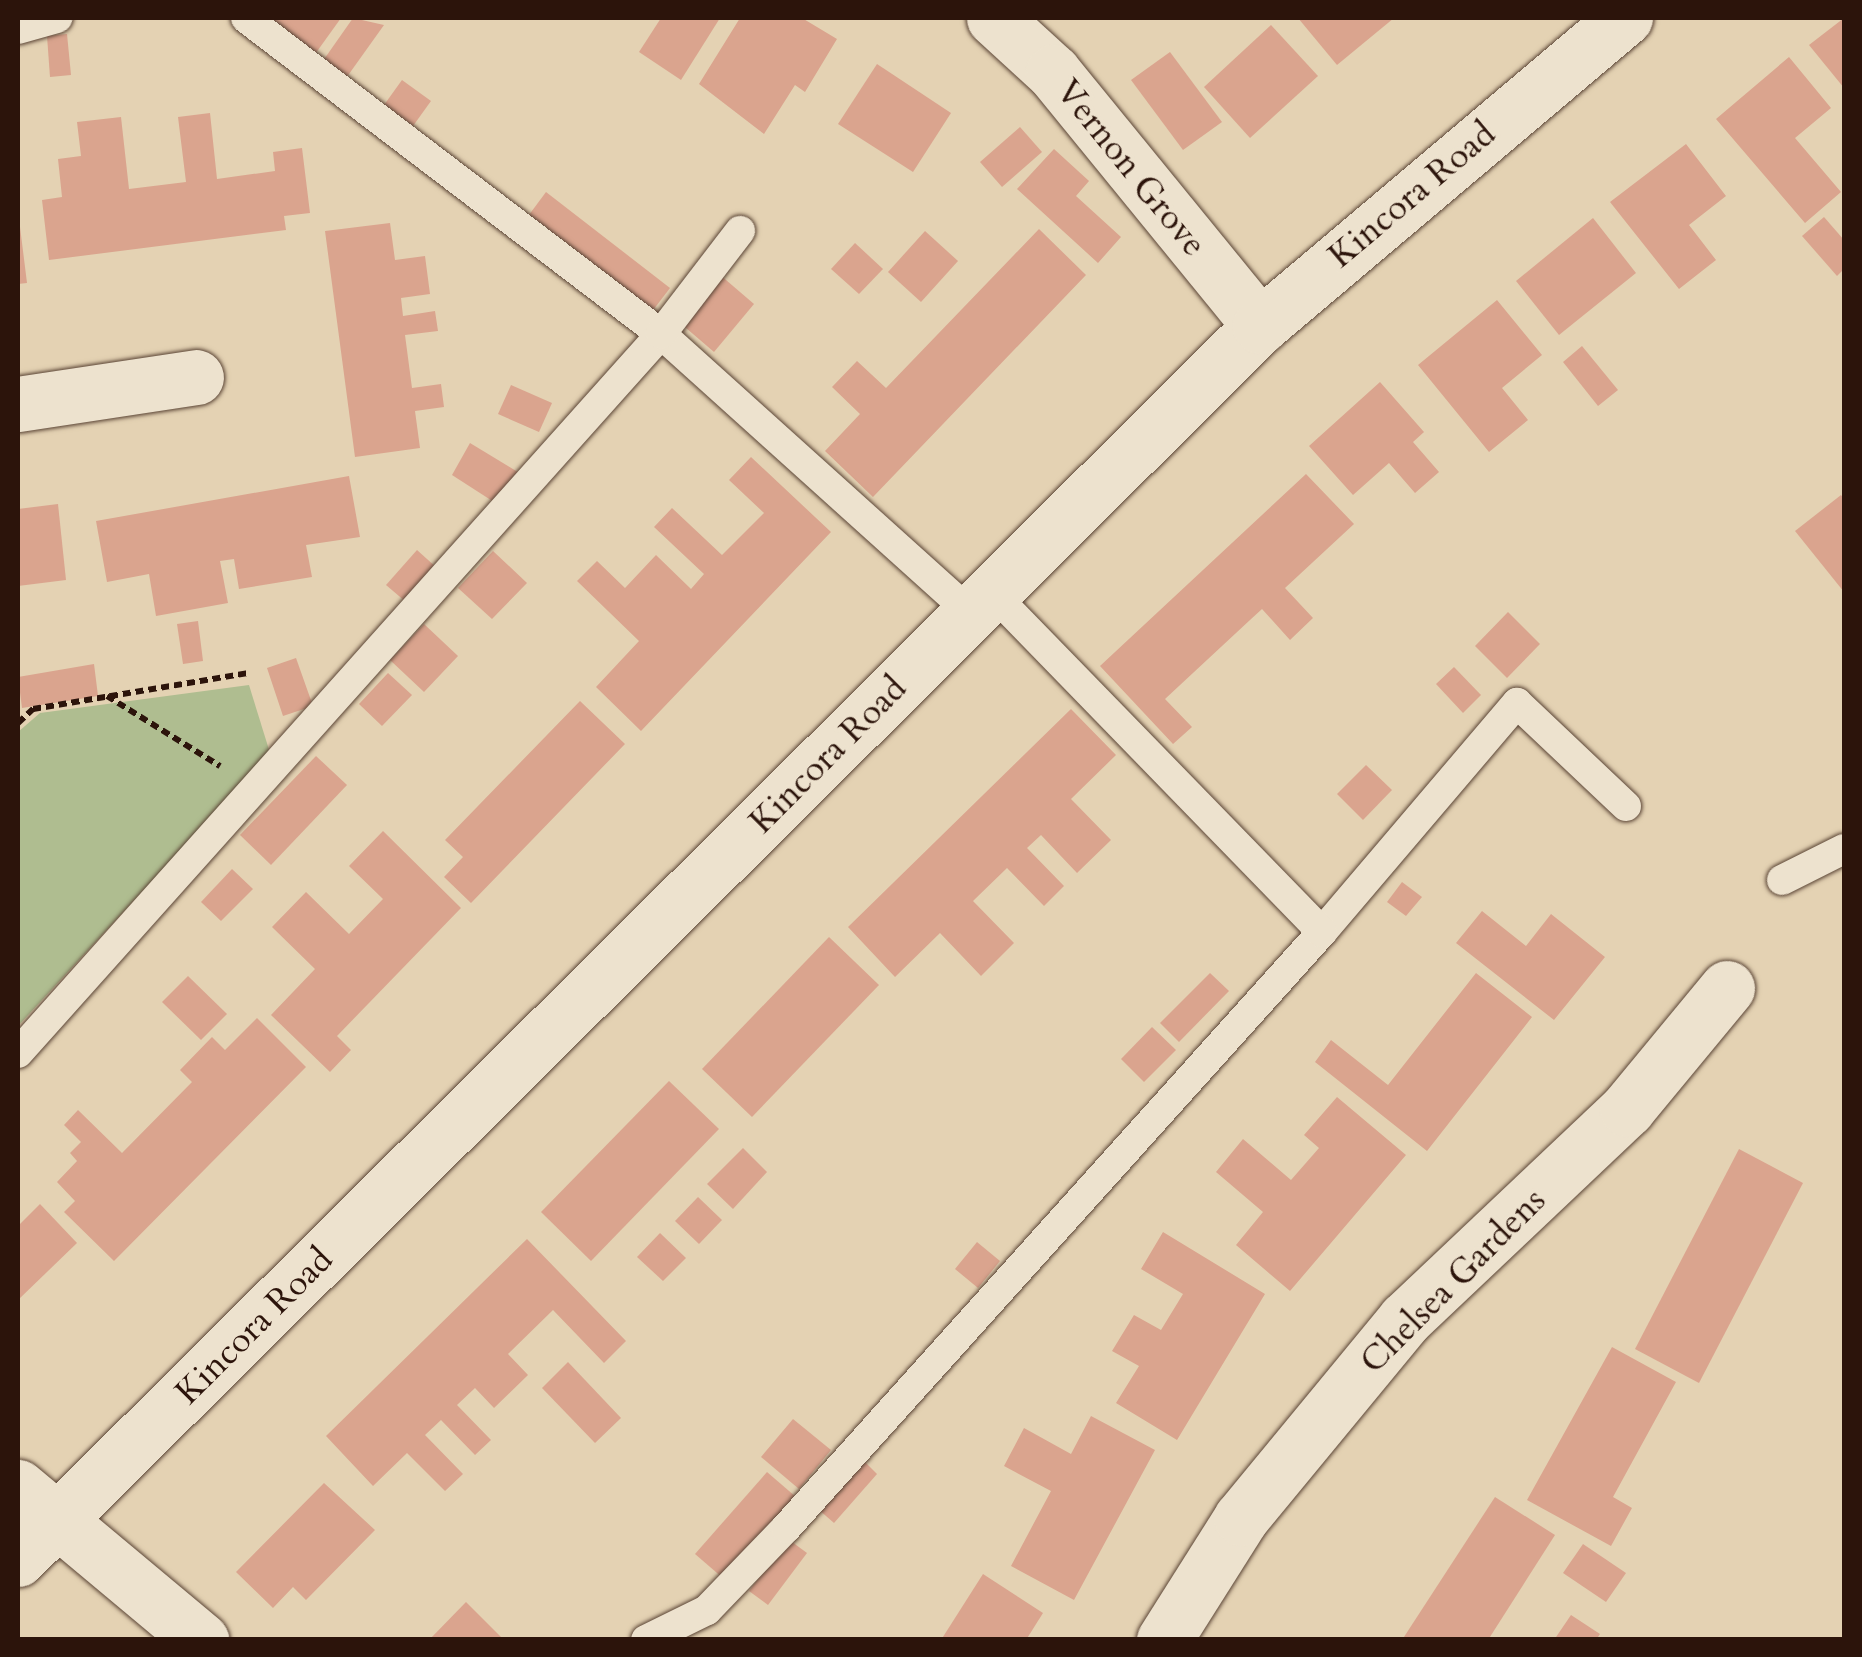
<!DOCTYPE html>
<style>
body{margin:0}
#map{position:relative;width:1862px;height:1657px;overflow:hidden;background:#e4d2b3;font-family:Cardo,serif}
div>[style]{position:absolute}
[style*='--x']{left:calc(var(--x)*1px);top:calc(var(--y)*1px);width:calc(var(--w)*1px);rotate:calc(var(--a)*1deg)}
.green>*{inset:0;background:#afbd90}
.building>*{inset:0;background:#daa48e}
.path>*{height:6px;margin-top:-3px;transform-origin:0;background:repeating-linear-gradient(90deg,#2c140b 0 8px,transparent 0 13px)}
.roads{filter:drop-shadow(0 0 2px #5a4435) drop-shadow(0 0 2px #5a4435)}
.service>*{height:30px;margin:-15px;padding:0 15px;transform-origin:15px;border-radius:15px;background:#ede2ce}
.minor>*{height:55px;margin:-27.5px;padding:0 27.5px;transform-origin:27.5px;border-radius:27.5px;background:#ede2ce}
span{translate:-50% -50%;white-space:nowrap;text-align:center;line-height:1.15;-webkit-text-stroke:8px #ede2ce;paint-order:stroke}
.street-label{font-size:35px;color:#2c140b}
.frame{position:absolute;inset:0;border:20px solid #2c140b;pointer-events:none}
</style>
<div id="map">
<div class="green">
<div style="clip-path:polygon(249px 685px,270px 753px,18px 1026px,18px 732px,40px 713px)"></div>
</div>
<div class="building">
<div style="clip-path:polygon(270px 18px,341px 18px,313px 57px,266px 23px)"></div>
<div style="clip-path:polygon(353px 18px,384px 25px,344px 81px,320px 65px)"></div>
<div style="clip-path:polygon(661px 18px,720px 18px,681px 80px,639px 52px)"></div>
<div style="clip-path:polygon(740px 18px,802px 18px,837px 39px,805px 92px,795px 85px,764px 134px,699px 84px)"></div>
<div style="clip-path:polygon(1298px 18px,1394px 18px,1337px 65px)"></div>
<div style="clip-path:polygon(1844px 18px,1844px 88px,1809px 45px)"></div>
<div style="clip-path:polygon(1271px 25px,1318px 76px,1250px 138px,1204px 87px)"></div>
<div style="clip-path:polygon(67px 34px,71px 75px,50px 77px,47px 36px)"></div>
<div style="clip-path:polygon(1170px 52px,1222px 122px,1183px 150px,1131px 80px)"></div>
<div style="clip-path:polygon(1789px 57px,1831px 108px,1795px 138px,1841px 192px,1805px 223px,1716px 119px)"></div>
<div style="clip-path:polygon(877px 64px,951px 113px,913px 172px,838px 124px)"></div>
<div style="clip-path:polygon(402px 80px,431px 101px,413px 126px,384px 105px)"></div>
<div style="clip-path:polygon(210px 113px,217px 179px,275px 171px,273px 152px,302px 148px,310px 213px,284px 216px,286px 230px,49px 260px,42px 200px,62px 197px,58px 159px,81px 156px,77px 122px,121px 117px,129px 189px,186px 182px,178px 117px)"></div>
<div style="clip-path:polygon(1020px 127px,1042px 152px,1002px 187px,980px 162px)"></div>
<div style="clip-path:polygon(1686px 144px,1726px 196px,1689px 225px,1716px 260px,1679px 289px,1610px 202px)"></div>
<div style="clip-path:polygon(1054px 149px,1089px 181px,1076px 196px,1121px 237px,1098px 263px,1017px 189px)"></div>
<div style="clip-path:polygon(546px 192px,670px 288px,647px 318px,523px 223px)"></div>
<div style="clip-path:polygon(1824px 217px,1844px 240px,1844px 269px,1837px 276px,1802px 236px)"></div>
<div style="clip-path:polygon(1593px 218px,1636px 273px,1559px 335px,1516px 281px)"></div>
<div style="clip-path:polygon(390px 223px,395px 260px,425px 256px,430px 294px,401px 298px,403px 316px,435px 311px,438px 331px,405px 335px,412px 388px,441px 384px,444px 407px,415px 411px,420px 448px,355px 457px,325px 231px)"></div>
<div style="clip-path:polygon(20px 227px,27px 283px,18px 284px,18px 228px)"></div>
<div style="clip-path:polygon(1039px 229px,1086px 275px,873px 497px,825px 451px,860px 414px,832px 387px,857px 361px,886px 388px)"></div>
<div style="clip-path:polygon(925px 231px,958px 261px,921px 302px,888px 272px)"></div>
<div style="clip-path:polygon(855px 243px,883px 269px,859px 294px,831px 269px)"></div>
<div style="clip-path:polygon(719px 274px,754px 304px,714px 352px,679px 322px)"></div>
<div style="clip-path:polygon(1497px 300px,1542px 355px,1502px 388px,1528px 420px,1489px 452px,1418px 365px)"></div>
<div style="clip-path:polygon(1582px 346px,1618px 390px,1598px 406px,1563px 362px)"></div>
<div style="clip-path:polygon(1380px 382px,1424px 432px,1413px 442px,1439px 472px,1415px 493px,1389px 463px,1353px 495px,1309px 446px)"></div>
<div style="clip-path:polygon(511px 385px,552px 403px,539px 432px,498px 414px)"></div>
<div style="clip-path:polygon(470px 443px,521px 474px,497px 504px,452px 475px)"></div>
<div style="clip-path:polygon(751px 457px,831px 532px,641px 731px,596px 687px,639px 641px,577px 581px,597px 561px,625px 588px,656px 555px,691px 589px,704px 574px,654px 527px,672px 508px,722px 555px,764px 513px,729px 480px)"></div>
<div style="clip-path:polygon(1306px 474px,1354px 524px,1285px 588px,1313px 618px,1290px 640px,1262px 609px,1250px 620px,1165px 699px,1192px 727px,1173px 744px,1100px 666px)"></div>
<div style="clip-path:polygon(349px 476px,360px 537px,306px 545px,312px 577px,239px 589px,234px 559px,220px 561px,228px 603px,156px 616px,149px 574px,107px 582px,96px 521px)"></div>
<div style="clip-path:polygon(1841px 495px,1844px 499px,1844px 592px,1795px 531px)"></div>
<div style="clip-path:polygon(58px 504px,66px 580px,18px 586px,18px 509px)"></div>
<div style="clip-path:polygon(417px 550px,437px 568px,406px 602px,386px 585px)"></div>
<div style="clip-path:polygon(493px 551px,527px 583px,492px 619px,458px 588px)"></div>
<div style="clip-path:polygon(1508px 612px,1540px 644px,1507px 678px,1475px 646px)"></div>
<div style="clip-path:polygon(198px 621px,203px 661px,183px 664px,177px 624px)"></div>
<div style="clip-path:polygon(424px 624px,458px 656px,424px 692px,390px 660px)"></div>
<div style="clip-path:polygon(296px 658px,313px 706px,283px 716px,267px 668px)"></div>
<div style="clip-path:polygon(94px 664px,98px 696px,22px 708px,18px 677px)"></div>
<div style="clip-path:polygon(1454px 667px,1481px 695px,1463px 713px,1436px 684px)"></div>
<div style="clip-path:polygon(388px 673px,412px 695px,382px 726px,359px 704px)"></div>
<div style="clip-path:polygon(580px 701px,625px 744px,471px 903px,444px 877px,463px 857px,445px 840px)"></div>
<div style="clip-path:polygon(1071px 709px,1116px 755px,1071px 799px,1111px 840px,1077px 873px,1041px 835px,1027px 848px,1064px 886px,1044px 906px,1007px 868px,973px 901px,1014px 943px,981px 976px,940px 933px,895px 977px,848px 927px)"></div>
<div style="clip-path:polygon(316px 756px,347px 785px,271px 865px,240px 835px)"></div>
<div style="clip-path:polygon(1366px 765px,1392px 790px,1363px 820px,1337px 794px)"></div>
<div style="clip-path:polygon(383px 831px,461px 908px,337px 1036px,351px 1050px,330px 1072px,271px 1015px,315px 969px,272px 927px,306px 892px,349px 934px,383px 899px,349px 866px)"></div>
<div style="clip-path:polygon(232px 869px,253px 889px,221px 921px,201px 902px)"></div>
<div style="clip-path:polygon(1402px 882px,1422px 897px,1406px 916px,1387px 902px)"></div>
<div style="clip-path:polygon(1482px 911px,1526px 946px,1551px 914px,1605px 957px,1554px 1020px,1456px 943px)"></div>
<div style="clip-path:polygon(829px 937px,879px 985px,752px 1117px,702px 1069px)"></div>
<div style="clip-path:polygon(1210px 973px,1229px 991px,1179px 1042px,1160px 1023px)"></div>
<div style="clip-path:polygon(1476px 973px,1532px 1017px,1427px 1151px,1315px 1062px,1331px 1040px,1388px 1085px)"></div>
<div style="clip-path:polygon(188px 976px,227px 1014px,201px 1040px,162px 1002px)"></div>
<div style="clip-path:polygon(257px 1018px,306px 1067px,114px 1261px,64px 1212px,75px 1201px,57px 1182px,77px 1161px,70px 1153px,81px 1142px,64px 1125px,78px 1110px,122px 1153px,192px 1082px,180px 1070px,212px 1037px,225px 1050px)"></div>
<div style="clip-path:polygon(1152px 1027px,1176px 1050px,1144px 1082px,1121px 1059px)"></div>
<div style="clip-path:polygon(669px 1081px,719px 1129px,591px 1261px,541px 1212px)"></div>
<div style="clip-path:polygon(1337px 1097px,1406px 1155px,1290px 1291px,1236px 1245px,1263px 1212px,1216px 1172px,1243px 1139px,1291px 1180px,1319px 1148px,1304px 1135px)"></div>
<div style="clip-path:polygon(743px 1148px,767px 1172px,733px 1209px,707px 1184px)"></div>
<div style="clip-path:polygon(1739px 1149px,1803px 1183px,1699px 1383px,1635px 1349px)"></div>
<div style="clip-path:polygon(698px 1197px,722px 1220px,699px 1244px,675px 1221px)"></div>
<div style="clip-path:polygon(40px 1204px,77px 1243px,18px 1300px,18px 1226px)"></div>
<div style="clip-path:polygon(1163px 1232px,1265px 1294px,1177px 1440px,1116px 1403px,1139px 1366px,1112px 1351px,1134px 1315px,1161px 1330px,1183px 1294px,1141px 1269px)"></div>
<div style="clip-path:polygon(660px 1233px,686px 1258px,663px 1281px,637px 1257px)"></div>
<div style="clip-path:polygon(527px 1239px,626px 1341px,604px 1363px,553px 1310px,508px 1354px,528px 1375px,494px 1408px,475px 1388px,457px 1405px,491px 1440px,475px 1455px,441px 1420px,425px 1435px,463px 1474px,445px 1491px,407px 1453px,373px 1486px,326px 1436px)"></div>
<div style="clip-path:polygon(977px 1242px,1000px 1261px,978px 1288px,955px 1269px)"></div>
<div style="clip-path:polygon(1612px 1347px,1676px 1382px,1613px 1497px,1632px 1508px,1611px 1546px,1527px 1500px)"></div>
<div style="clip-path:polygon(568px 1362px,621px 1418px,595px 1443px,542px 1388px)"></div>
<div style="clip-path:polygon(1091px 1416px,1155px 1450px,1074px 1600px,1011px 1566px,1051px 1491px,1004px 1466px,1024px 1428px,1071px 1454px)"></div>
<div style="clip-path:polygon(793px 1419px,831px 1450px,799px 1489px,761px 1457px)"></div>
<div style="clip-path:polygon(863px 1460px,877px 1474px,834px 1523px,818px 1509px)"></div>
<div style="clip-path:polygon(767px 1472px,796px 1497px,724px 1579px,695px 1554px)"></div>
<div style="clip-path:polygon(324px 1483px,375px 1530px,306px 1600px,293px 1587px,273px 1608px,236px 1572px)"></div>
<div style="clip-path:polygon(1495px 1497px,1555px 1535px,1488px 1640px,1402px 1640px)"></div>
<div style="clip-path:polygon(788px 1539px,807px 1553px,768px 1605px,749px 1591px)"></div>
<div style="clip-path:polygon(1583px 1544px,1626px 1573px,1606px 1602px,1563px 1573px)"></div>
<div style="clip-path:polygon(983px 1574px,1043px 1613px,1026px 1640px,941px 1640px)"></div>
<div style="clip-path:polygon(466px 1602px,504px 1640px,429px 1640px)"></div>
<div style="clip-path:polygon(1571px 1615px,1600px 1634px,1596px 1640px,1554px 1640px)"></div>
</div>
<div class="path">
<div style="--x:107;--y:696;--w:133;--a:31.8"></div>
<div style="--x:18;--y:723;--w:21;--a:-43"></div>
<div style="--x:33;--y:709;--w:219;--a:-9.5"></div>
</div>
<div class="roads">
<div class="service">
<div style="--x:246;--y:18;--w:522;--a:37.29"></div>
<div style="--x:661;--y:334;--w:417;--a:42"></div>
<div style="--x:18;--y:29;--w:41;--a:-15.8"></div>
<div style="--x:1782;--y:880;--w:69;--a:-26.6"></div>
<div style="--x:1322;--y:932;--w:301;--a:-49.6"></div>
<div style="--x:1517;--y:703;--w:150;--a:43.4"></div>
<div style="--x:18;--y:1053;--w:965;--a:-48.19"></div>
<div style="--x:661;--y:334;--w:130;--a:-52.5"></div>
<div style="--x:646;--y:1640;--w:68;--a:-26.2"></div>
<div style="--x:707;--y:1610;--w:114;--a:-46.1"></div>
<div style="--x:786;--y:1528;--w:802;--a:-48.03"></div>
<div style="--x:1322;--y:932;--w:473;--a:-134.2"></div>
</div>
<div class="minor">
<div style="--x:994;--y:18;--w:80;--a:42.5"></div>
<div style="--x:1053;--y:72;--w:328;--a:50.8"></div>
<div style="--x:18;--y:404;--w:180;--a:-8.6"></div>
<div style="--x:18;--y:1487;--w:239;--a:39.9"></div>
<div style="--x:18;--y:1559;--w:1750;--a:-44.79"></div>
<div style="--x:1260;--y:326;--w:478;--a:-40.2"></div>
<div style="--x:1164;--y:1640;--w:144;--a:-57.7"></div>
<div style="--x:1241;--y:1518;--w:258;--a:-50.5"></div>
<div style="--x:1405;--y:1319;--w:306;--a:-43.4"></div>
<div style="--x:1627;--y:1109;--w:157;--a:-50.4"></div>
</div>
</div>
<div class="street-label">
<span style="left:1131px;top:168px;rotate:51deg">Vernon Grove</span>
<span style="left:1412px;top:195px;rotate:-40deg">Kincora Road</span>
<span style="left:828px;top:755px;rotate:-45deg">Kincora Road</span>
<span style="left:1453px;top:1281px;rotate:-45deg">Chelsea Gardens</span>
<span style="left:254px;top:1326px;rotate:-45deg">Kincora Road</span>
</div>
<div class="frame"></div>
</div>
